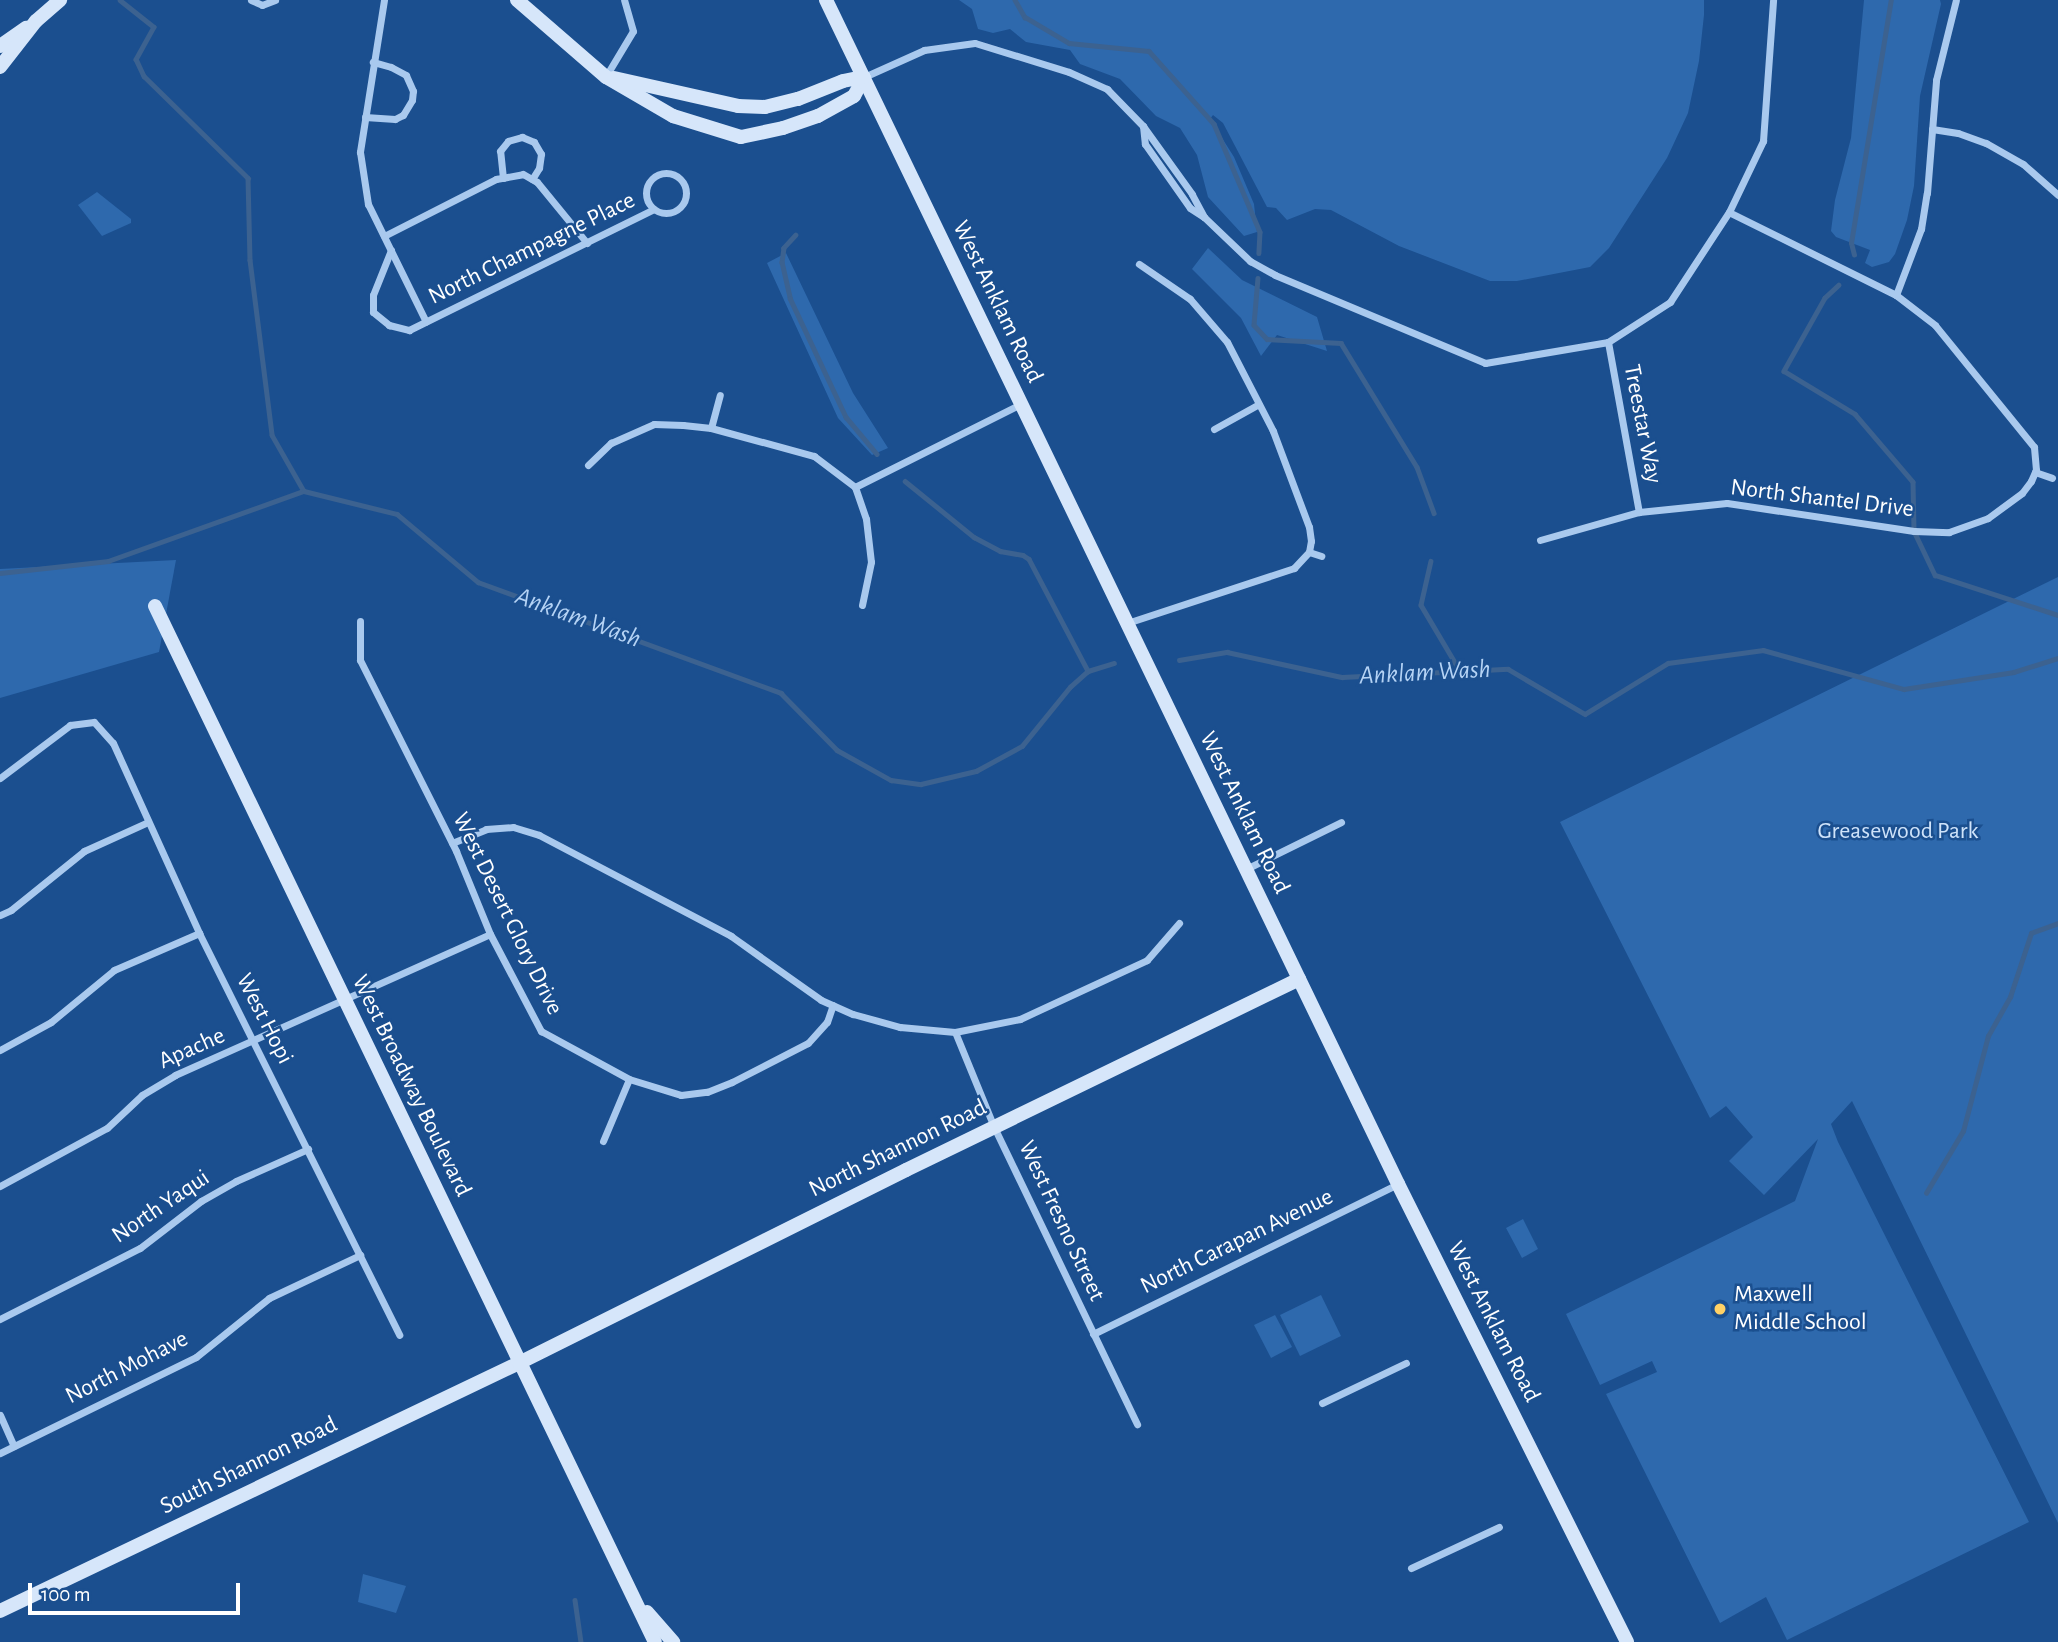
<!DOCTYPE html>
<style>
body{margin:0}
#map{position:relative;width:2058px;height:1642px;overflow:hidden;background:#1b4f8f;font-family:"Alegreya Sans",sans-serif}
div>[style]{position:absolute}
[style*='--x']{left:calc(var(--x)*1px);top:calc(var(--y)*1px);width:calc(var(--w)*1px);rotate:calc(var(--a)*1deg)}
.green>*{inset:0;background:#2e69ad}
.stream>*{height:4.5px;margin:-2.25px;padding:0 2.25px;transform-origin:2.25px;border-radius:2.25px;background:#3c6290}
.street>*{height:7px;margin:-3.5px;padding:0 3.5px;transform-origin:3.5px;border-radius:3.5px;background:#a9c9ee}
.street>.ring{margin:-3.5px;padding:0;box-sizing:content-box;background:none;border:7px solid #a9c9ee;border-radius:50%}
.secondary>*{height:14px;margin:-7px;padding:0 7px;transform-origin:7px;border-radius:7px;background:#d6e6fa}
.dots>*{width:19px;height:19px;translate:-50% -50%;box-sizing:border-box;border:4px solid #1b4f8f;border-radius:50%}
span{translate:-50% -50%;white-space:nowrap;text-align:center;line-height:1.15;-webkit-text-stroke:5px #1b4f8f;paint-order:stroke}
.street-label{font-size:24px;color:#fff}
.park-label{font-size:24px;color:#cfe3fa}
.poi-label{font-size:24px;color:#fff}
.left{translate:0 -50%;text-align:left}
.water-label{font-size:26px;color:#b5d3f5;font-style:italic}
.scale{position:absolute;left:28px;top:1583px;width:212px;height:32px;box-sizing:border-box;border:4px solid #fff;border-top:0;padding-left:9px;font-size:21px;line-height:24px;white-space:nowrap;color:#fff;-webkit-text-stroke:5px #1b4f8f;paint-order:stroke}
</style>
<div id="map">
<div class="green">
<div style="clip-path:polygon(959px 0,1704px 0,1704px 15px,1699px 61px,1688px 113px,1667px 158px,1609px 248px,1590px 267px,1517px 281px,1490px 281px,1399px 246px,1331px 210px,1315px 209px,1287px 220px,1276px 208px,1267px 207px,1223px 123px,1213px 115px,1210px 119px,1234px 157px,1254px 204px,1257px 232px,1244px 236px,1208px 197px,1197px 155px,1180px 128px,1156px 116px,1120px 79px,1080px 64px,1070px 50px,1026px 42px,1010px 29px,993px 33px,978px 29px,972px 9px)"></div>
<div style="clip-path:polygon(1864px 0,1940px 0,1941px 4px,1920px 96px,1914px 186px,1907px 220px,1895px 254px,1889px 262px,1872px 267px,1865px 263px,1870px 250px,1836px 237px,1831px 231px,1835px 200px,1851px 138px)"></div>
<div style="clip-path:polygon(97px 192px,131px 219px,131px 223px,102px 236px,78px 205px)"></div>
<div style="clip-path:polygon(1208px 248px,1242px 280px,1317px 317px,1327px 351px,1277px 335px,1261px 356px,1241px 318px,1192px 269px)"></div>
<div style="clip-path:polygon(786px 253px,853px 393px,888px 448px,872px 455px,838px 418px,767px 263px)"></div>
<div style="clip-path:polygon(176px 560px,159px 652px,0 698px,0 569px)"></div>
<div style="clip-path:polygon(2058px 577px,2058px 1523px,1852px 1101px,1831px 1124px,1838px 1142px,2029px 1522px,1787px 1640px,1766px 1597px,1720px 1623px,1606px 1394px,1657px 1372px,1652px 1361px,1600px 1385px,1566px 1314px,1795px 1201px,1818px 1139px,1764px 1195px,1729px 1161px,1753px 1137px,1726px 1106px,1710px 1118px,1560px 822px)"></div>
<div style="clip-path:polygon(1523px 1219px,1538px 1249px,1522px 1258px,1506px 1228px)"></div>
<div style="clip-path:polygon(1321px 1295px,1341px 1336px,1300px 1356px,1280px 1315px)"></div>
<div style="clip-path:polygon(1275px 1315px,1292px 1347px,1271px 1358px,1254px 1325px)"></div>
<div style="clip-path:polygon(363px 1574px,406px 1586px,396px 1613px,358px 1602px)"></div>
</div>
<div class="stream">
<div style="--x:120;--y:0;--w:43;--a:38.5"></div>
<div style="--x:154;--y:27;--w:37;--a:119"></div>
<div style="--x:136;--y:59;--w:19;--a:65"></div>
<div style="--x:144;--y:76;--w:146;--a:44.4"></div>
<div style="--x:248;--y:178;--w:82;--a:88.6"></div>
<div style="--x:250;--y:260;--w:176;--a:82.8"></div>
<div style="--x:272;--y:435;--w:64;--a:60.3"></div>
<div style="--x:1015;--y:0;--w:20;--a:60"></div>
<div style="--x:1025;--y:17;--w:51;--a:30.6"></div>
<div style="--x:1069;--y:43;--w:80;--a:5.7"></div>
<div style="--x:1149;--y:51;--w:98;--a:48.3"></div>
<div style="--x:1214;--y:124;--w:117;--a:66.9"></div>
<div style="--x:1260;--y:232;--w:21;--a:93"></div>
<div style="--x:796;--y:235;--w:18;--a:133"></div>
<div style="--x:784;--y:248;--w:14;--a:98"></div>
<div style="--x:782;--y:262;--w:37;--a:77"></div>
<div style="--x:790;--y:298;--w:132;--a:64.8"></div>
<div style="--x:846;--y:417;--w:48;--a:50"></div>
<div style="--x:1854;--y:255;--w:12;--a:-104"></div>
<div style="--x:1851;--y:243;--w:246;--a:-80.7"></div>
<div style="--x:1258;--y:278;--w:47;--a:94.9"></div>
<div style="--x:1254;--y:325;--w:19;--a:47"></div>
<div style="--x:1267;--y:339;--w:74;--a:3.1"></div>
<div style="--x:1341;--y:343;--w:145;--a:58.5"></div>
<div style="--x:1417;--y:467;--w:49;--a:69.7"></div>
<div style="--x:1839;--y:285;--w:19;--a:137"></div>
<div style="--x:1825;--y:298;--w:84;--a:119.3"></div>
<div style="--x:1784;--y:371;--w:83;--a:31.2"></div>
<div style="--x:1855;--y:414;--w:89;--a:49.5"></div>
<div style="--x:1913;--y:482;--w:49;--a:88.8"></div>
<div style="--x:1914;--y:531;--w:49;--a:64.5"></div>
<div style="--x:1935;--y:575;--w:129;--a:18"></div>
<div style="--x:905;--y:481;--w:89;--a:39.1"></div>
<div style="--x:974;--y:537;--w:30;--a:28"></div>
<div style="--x:1000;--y:551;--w:23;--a:10"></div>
<div style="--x:1023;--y:555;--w:7;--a:34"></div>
<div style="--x:1029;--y:559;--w:127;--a:62.2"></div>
<div style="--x:1431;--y:561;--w:45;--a:102.8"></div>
<div style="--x:1421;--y:605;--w:77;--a:59.4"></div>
<div style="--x:0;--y:573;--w:109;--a:-6.3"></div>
<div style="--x:108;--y:561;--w:208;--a:-19.7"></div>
<div style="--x:304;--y:491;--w:96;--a:13.9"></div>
<div style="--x:397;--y:514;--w:106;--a:40"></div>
<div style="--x:478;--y:582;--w:323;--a:20.1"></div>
<div style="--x:781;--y:693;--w:80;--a:45.5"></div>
<div style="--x:837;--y:750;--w:62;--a:29.1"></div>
<div style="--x:891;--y:780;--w:30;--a:8"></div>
<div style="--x:921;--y:784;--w:57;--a:-13.3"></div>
<div style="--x:976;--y:771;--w:52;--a:-28.5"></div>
<div style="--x:1022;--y:746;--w:76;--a:-50.9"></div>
<div style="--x:1070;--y:687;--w:24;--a:-42"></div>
<div style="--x:1088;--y:671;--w:27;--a:-17"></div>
<div style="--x:1179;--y:660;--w:49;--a:-9.5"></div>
<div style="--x:1227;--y:652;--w:118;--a:12.3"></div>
<div style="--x:1342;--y:677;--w:166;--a:-2.8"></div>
<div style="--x:1508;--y:669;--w:89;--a:30.3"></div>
<div style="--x:1585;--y:714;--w:97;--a:-31.6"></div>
<div style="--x:1668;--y:663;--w:96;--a:-7.8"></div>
<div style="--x:1763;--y:650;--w:146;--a:15.5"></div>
<div style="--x:1904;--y:689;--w:111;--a:-8.8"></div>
<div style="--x:2014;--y:672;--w:46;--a:-17.7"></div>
<div style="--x:1926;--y:1193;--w:72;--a:-59.2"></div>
<div style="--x:1963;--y:1131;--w:98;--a:-75.3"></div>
<div style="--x:1988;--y:1036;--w:45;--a:-60.6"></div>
<div style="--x:2010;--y:997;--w:67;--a:-71.8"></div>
<div style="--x:2031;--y:933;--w:29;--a:-20"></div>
<div style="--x:575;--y:1600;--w:42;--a:81.9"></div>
</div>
<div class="street">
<div style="--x:251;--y:0;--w:12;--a:24"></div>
<div style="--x:262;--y:5;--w:14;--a:-21"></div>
<div style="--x:384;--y:0;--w:154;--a:99"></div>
<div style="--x:360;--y:152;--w:53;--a:81.3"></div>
<div style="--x:368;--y:204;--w:131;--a:63.8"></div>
<div style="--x:606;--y:76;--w:52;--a:-59"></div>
<div style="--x:633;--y:31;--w:32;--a:-106"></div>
<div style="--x:864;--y:77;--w:66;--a:-24.2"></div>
<div style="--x:924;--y:50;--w:51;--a:-7.8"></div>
<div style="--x:975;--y:43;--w:98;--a:17.1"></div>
<div style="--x:1069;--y:72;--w:42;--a:24.1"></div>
<div style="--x:1107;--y:89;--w:52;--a:45.8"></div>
<div style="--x:365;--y:117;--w:30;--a:4"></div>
<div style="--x:395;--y:119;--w:9;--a:-27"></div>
<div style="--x:403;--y:115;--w:17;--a:-59"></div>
<div style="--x:412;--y:100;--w:9;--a:-84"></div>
<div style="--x:413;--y:91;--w:17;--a:-114"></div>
<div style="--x:406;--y:75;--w:17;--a:-152"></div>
<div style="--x:391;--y:67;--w:19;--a:-164"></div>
<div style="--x:1932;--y:129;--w:26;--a:9"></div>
<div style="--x:1958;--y:133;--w:30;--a:20"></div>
<div style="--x:1986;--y:143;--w:43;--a:29.6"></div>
<div style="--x:2023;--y:164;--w:47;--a:41.5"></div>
<div class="ring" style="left:646px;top:173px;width:33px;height:33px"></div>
<div style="--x:503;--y:178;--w:27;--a:-96"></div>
<div style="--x:500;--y:151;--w:13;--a:-51"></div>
<div style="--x:508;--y:141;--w:15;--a:-16"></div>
<div style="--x:522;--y:137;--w:13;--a:23"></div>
<div style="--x:534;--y:142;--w:14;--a:60"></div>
<div style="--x:541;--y:154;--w:14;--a:98"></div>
<div style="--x:539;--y:168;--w:13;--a:122"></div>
<div style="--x:1204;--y:217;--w:26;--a:-118"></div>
<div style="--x:1192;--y:194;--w:84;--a:-125.8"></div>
<div style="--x:1143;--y:126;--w:18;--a:84"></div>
<div style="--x:1145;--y:144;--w:78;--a:54.9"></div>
<div style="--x:1190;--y:208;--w:17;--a:33"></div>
<div style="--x:1204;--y:217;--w:64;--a:43.7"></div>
<div style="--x:1250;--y:261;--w:29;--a:29"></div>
<div style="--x:1275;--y:275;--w:228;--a:22.7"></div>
<div style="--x:1485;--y:363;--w:125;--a:-9.7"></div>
<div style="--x:1608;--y:342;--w:74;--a:-32.8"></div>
<div style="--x:1670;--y:302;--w:108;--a:-56.8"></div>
<div style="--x:1729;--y:212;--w:79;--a:-64.4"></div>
<div style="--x:1763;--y:141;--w:141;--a:-85.9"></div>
<div style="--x:384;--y:236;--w:126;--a:-27"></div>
<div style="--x:496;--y:179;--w:27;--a:-10"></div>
<div style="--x:523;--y:174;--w:16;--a:30"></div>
<div style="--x:537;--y:182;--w:79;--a:50.7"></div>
<div style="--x:391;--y:250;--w:48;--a:111.8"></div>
<div style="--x:373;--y:295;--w:17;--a:90"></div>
<div style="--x:373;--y:312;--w:21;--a:39"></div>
<div style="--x:389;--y:325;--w:21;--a:14"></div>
<div style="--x:409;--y:330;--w:273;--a:-26.3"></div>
<div style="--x:1896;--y:295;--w:71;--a:-69.3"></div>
<div style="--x:1921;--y:229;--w:36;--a:-81"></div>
<div style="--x:1927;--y:193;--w:113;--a:-85.4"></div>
<div style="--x:1936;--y:80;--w:82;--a:-76"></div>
<div style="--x:1608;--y:342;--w:173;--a:79.7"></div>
<div style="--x:711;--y:428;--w:34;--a:-75"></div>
<div style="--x:1214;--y:429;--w:51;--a:-29.1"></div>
<div style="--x:588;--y:465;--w:32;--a:-44"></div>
<div style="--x:611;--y:443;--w:47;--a:-23.8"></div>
<div style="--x:654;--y:424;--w:29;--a:2"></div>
<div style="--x:683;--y:425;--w:28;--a:6"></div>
<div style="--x:711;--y:428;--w:107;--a:15.2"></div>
<div style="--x:814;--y:456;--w:51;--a:37.1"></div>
<div style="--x:2035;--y:472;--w:18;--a:19"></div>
<div style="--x:855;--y:487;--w:186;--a:-26.6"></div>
<div style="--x:855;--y:487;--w:34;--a:71"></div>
<div style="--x:866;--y:519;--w:43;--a:83.4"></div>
<div style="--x:871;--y:562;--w:44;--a:101.8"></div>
<div style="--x:1540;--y:540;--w:103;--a:-15.8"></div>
<div style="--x:1639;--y:512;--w:88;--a:-5.8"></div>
<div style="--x:1727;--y:503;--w:189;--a:8.5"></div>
<div style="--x:1914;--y:531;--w:35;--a:2"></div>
<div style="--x:1949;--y:532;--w:41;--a:-19.7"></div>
<div style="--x:1988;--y:518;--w:42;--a:-36.3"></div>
<div style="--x:2022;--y:493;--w:15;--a:-53"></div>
<div style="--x:2031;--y:481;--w:12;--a:-66"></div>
<div style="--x:2036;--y:470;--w:23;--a:-95"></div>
<div style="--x:2034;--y:447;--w:157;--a:-129.1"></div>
<div style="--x:1935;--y:325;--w:49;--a:-142.4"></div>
<div style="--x:1896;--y:295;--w:186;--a:-153.6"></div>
<div style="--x:1309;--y:552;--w:13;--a:18"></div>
<div style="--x:360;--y:621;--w:39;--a:90"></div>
<div style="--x:360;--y:660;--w:214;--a:63.3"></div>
<div style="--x:456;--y:851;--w:90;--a:67.7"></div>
<div style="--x:490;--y:934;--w:110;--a:62.3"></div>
<div style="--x:541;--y:1031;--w:100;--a:28.6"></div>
<div style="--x:629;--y:1079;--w:54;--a:17.1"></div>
<div style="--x:681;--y:1095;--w:26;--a:-7"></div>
<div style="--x:707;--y:1092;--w:27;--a:-22"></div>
<div style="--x:732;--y:1082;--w:85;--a:-27.2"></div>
<div style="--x:808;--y:1043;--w:28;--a:-48"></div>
<div style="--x:827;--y:1022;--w:18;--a:-71"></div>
<div style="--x:1127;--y:623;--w:176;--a:-18.2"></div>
<div style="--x:1294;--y:568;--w:22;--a:-47"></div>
<div style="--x:1309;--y:552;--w:11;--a:-80"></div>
<div style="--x:1311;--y:541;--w:14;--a:-98"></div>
<div style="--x:1309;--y:527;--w:103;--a:-110.6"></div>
<div style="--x:1273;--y:431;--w:100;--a:-117.3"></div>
<div style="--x:1227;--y:342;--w:57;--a:-130.7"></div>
<div style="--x:1190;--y:299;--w:62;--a:-145.5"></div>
<div style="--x:0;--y:778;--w:88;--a:-37.1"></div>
<div style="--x:70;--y:725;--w:24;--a:-7"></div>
<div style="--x:94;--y:722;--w:28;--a:48"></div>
<div style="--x:113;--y:743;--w:209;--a:65.6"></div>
<div style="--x:199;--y:933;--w:449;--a:63.5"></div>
<div style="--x:452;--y:843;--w:37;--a:-22"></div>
<div style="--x:486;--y:829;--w:27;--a:-4"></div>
<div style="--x:513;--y:827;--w:27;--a:17"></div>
<div style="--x:539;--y:835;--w:217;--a:27.7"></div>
<div style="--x:731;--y:936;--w:110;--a:35.4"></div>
<div style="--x:821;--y:1000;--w:35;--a:24"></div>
<div style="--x:853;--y:1014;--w:49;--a:15.5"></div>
<div style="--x:900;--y:1027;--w:55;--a:5.2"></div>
<div style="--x:955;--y:1032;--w:66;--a:-11.3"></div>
<div style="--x:1020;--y:1019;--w:140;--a:-24.9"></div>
<div style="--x:1147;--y:960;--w:49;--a:-49.1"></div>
<div style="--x:1246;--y:869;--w:106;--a:-26.3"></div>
<div style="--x:0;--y:915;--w:12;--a:-24"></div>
<div style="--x:11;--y:910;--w:94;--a:-38.9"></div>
<div style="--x:84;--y:851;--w:70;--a:-24.4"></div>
<div style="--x:955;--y:1032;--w:103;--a:67.7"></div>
<div style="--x:994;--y:1127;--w:330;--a:64.3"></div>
<div style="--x:0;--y:1050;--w:58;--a:-28.8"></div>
<div style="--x:51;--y:1022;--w:82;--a:-39.5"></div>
<div style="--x:114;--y:970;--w:93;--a:-23.5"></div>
<div style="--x:603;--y:1141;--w:67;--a:-67.2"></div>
<div style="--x:0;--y:1186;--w:122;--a:-28.5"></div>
<div style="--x:107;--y:1128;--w:48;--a:-43.3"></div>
<div style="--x:142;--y:1095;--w:39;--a:-31"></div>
<div style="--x:175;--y:1075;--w:345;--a:-24.1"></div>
<div style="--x:0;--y:1319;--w:157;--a:-26.9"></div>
<div style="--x:140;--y:1248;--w:77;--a:-37.6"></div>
<div style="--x:201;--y:1201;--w:40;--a:-29.7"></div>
<div style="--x:236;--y:1181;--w:79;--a:-24"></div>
<div style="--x:1093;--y:1334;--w:340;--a:-26.2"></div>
<div style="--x:1322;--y:1403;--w:93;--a:-25.5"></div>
<div style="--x:0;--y:1415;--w:34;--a:66"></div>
<div style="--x:0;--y:1453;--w:218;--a:-26.1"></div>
<div style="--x:196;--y:1357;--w:94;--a:-38.9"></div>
<div style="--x:269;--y:1298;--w:101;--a:-25.3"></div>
<div style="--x:1411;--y:1568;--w:97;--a:-25"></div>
</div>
<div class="secondary">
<div style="--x:517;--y:0;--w:118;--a:40.9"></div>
<div style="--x:606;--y:77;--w:78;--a:30.2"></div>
<div style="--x:673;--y:116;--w:71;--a:17.2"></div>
<div style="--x:741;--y:137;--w:43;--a:-12.1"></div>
<div style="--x:783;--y:128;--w:37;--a:-19"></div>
<div style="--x:818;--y:116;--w:41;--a:-29.1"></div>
<div style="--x:854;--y:96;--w:21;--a:-62"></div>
<div style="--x:826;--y:0;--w:1315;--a:64.21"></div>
<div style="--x:1398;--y:1184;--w:512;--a:63.43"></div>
<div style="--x:0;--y:46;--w:32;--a:-35"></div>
<div style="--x:0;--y:67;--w:58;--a:-52"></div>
<div style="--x:36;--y:21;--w:32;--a:-41"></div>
<div style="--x:614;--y:78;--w:127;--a:12.7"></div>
<div style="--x:738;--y:106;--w:27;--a:2"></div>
<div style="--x:765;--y:107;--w:34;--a:-14"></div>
<div style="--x:798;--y:99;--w:48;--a:-21.8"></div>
<div style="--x:843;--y:81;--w:21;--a:-11"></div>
<div style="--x:155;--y:606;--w:1150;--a:64.24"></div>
<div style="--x:0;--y:1611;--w:575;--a:-25.54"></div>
<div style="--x:519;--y:1363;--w:432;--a:-26.5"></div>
<div style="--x:906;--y:1170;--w:437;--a:-25.9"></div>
<div style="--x:647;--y:1612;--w:40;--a:49"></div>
</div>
<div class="dots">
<div style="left:1720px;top:1309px;background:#ffd166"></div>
</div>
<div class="street-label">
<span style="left:532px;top:249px;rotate:-26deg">North Champagne Place</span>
<span style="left:997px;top:302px;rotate:64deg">West Anklam Road</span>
<span style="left:1642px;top:424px;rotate:79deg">Treestar Way</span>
<span style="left:1822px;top:499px;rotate:7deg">North Shantel Drive</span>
<span style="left:1244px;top:813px;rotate:64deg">West Anklam Road</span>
<span style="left:507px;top:914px;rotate:64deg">West Desert Glory Drive</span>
<span style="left:264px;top:1019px;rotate:63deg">West Hopi</span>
<span style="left:192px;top:1049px;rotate:-24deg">Apache</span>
<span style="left:411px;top:1086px;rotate:64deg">West Broadway Boulevard</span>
<span style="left:898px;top:1149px;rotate:-26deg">North Shannon Road</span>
<span style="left:161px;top:1207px;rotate:-34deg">North Yaqui</span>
<span style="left:1061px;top:1221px;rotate:65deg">West Fresno Street</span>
<span style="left:1237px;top:1242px;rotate:-26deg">North Carapan Avenue</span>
<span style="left:1493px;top:1322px;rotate:63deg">West Anklam Road</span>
<span style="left:127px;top:1368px;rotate:-27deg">North Mohave</span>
<span style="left:249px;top:1466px;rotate:-26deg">South Shannon Road</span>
</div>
<div class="park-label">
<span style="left:1898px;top:832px">Greasewood Park</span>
</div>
<div class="poi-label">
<span class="left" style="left:1734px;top:1309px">Maxwell<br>Middle School</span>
</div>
<div class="water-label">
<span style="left:578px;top:618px;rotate:20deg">Anklam Wash</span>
<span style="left:1425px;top:673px;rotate:-3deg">Anklam Wash</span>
</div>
<div class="scale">100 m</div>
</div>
